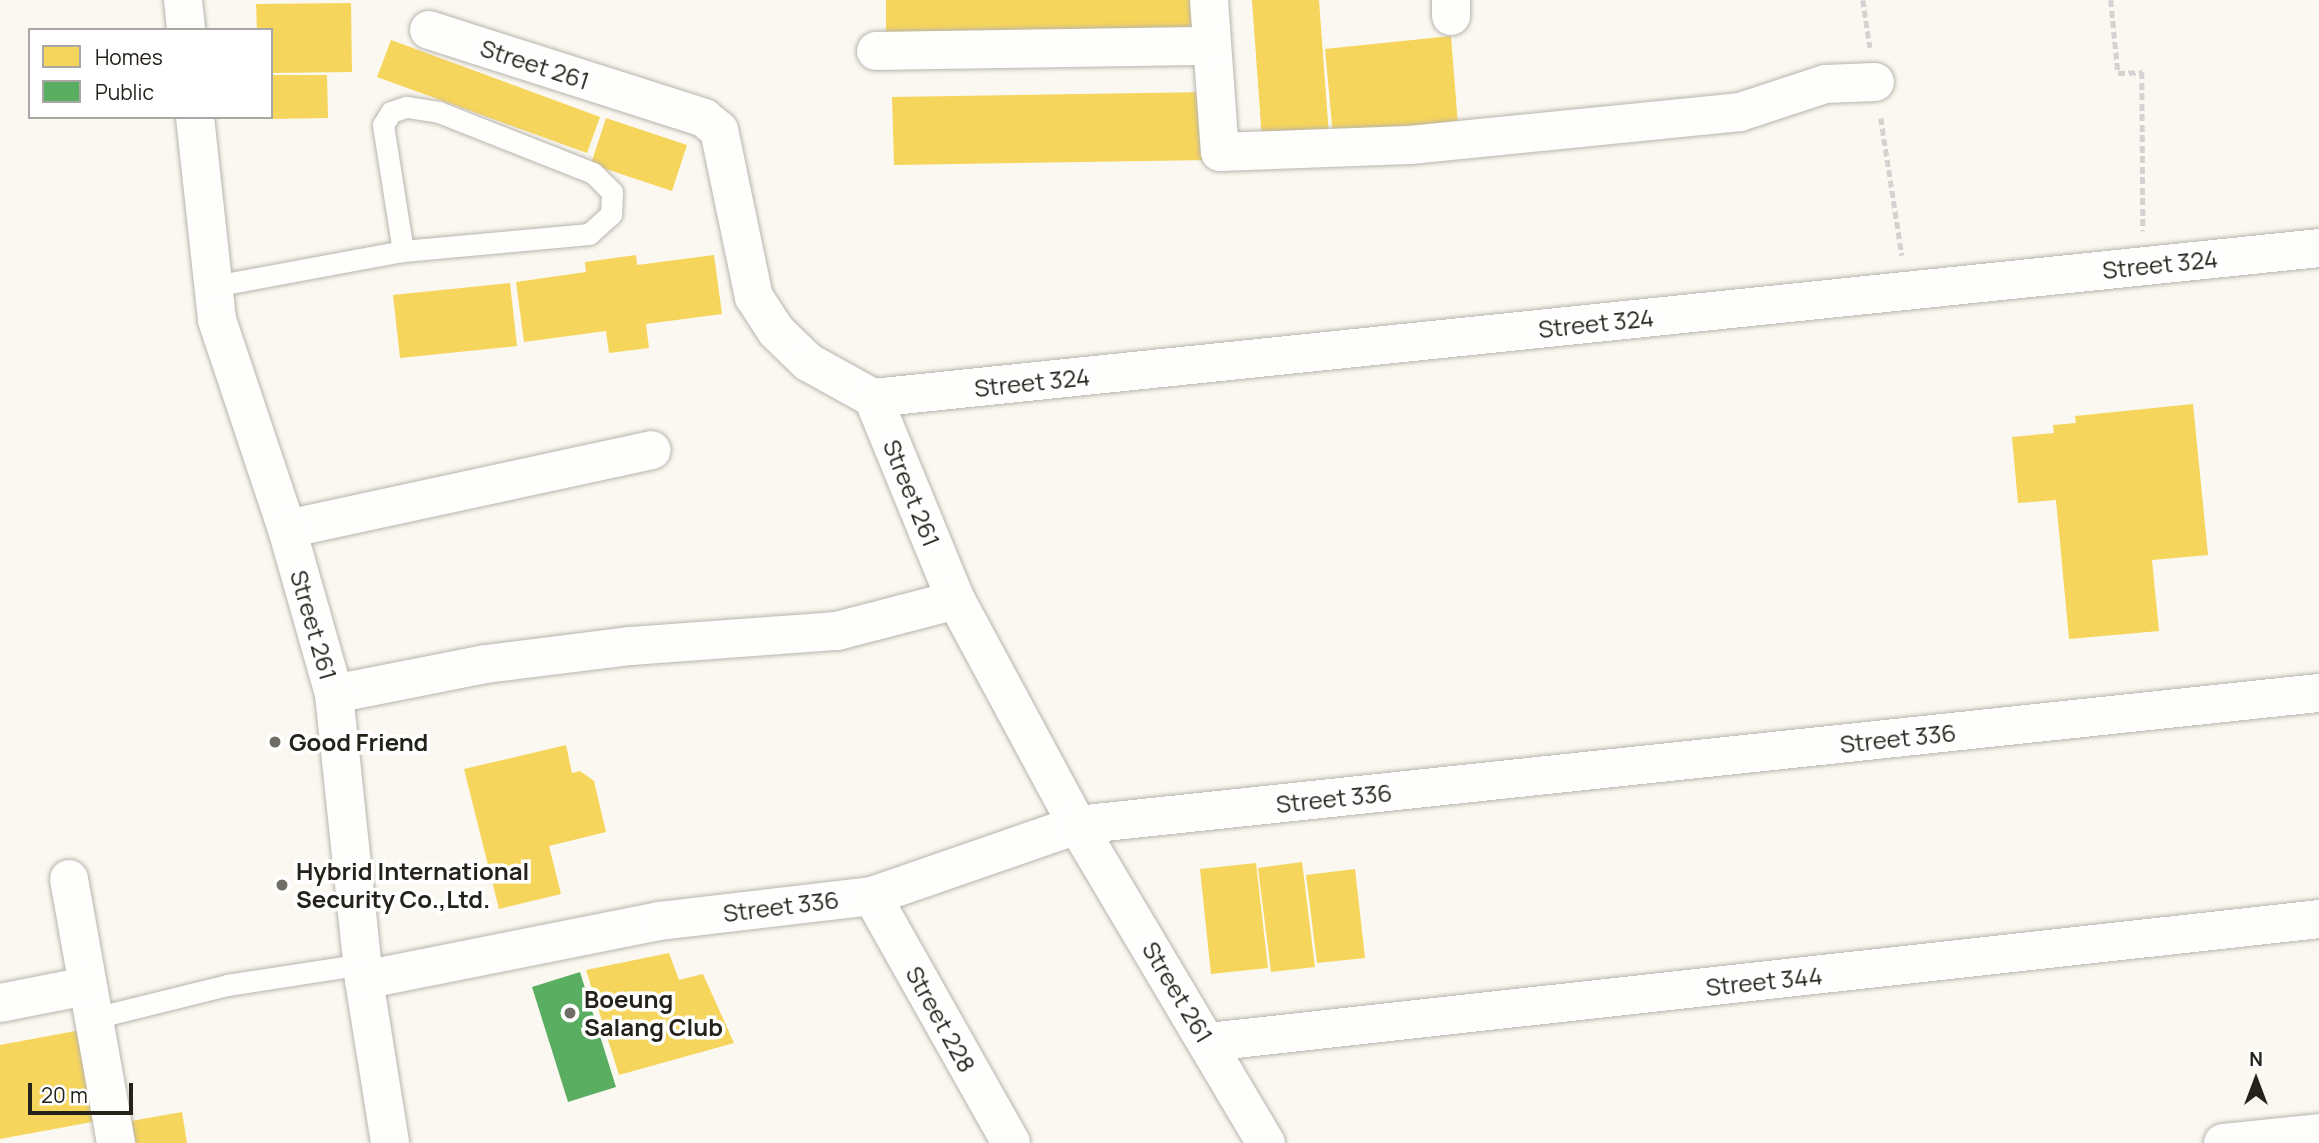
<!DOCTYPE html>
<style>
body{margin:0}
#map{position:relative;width:2319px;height:1143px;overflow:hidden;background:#fbf8f1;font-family:Manrope,sans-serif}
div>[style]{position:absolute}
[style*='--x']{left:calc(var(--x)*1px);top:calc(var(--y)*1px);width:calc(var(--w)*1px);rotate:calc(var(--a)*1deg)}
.homes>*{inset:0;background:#f6d55c}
.public>*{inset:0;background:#5aae61}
.path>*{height:4.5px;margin-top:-2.25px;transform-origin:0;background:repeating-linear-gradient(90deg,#d4d3d2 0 7px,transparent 0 10.5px)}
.roads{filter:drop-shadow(0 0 2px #b7b4ad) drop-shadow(0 0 2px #b7b4ad)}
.lane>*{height:21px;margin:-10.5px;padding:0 10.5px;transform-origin:10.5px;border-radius:10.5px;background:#fefefd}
.street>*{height:38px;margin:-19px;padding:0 19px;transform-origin:19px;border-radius:19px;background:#fefefd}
.secondary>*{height:38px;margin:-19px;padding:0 19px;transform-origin:19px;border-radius:19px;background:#fefefd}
.dots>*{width:19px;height:19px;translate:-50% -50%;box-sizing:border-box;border:4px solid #fff;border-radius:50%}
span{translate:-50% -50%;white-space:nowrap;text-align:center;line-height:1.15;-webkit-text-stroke:7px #fff;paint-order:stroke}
.street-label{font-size:24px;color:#25221b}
.poi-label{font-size:24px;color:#25221b;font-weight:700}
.left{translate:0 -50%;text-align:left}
.legend{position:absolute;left:28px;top:28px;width:245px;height:91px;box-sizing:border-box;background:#fff;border:2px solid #a8a7a4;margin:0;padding:9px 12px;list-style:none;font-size:21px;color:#25221b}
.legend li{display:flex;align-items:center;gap:14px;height:35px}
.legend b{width:35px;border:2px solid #a8a7a4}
.north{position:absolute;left:2221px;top:1045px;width:70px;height:70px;-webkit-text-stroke:5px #fff;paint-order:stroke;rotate:0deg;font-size:19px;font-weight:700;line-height:28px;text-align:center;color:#25221b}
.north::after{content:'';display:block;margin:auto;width:24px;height:32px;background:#25221b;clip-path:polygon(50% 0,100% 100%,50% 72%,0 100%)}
.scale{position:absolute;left:28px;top:1083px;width:105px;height:32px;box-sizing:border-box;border:4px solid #25221b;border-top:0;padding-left:9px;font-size:21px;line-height:24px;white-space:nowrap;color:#25221b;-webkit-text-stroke:5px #fff;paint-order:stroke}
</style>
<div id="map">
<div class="homes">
<div style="clip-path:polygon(886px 0,1203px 0,1203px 40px,886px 45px)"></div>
<div style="clip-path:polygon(1252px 0,1319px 0,1329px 136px,1262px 140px)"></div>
<div style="clip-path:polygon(351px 3px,352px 72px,271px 73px,271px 30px,257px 30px,256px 4px)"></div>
<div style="clip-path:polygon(1451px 36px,1458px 125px,1333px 136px,1325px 49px)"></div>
<div style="clip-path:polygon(391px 40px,600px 117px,587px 153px,377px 77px)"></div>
<div style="clip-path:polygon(271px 75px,327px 75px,328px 118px,271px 119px)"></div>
<div style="clip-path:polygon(1210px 92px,1210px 160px,894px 165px,892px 97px)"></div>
<div style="clip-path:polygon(606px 118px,687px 145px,672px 191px,591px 164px)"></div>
<div style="clip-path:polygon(636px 255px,637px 265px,714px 255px,722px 314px,646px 324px,649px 348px,609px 353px,606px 331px,524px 342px,516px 282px,586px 272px,585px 262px)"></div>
<div style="clip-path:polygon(510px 283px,517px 346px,400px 358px,393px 295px)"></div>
<div style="clip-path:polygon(2193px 404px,2208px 555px,2152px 560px,2159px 631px,2069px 639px,2056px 500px,2018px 503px,2012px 437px,2054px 433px,2053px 425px,2076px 423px,2075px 416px)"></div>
<div style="clip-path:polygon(566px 745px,572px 773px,580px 771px,594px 781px,606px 832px,549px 846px,561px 894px,499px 909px,464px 769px)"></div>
<div style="clip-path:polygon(1302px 862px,1315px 967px,1271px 972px,1258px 868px)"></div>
<div style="clip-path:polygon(1256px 863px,1268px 968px,1211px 974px,1200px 869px)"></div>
<div style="clip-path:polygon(1355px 869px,1365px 958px,1317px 963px,1306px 875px)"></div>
<div style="clip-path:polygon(669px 953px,679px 980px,703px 974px,734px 1043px,619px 1075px,586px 970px)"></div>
<div style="clip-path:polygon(86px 1029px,103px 1120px,0 1139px,0 1045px)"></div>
<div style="clip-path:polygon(182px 1112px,187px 1143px,135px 1143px,131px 1121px)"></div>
</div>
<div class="public">
<div style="clip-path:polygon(580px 972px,616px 1087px,568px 1102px,532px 987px)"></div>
</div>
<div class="path">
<div style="--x:1863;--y:0;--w:48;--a:81.5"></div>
<div style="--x:2111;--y:0;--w:73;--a:84.5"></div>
<div style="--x:2118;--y:73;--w:24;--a:-2"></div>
<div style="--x:2142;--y:72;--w:159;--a:89.6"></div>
<div style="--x:1881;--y:118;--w:139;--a:81.3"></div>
</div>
<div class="roads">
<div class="lane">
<div style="--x:214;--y:286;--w:192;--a:-10.5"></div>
<div style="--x:403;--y:251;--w:187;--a:-5.2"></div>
<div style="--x:589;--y:234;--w:30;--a:-42"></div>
<div style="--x:611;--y:214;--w:22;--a:-87"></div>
<div style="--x:612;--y:192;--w:27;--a:-135"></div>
<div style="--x:593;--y:173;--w:166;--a:-158.4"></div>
<div style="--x:439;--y:112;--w:33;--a:-171"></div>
<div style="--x:406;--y:107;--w:16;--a:162"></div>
<div style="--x:391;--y:112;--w:15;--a:122"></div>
<div style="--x:383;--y:125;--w:128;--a:81"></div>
<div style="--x:94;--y:1018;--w:137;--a:-13.9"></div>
<div style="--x:227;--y:985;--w:137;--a:-8.8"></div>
</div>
<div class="street">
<div style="--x:1209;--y:0;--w:152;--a:85.9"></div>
<div style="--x:1220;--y:152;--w:190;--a:-2.1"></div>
<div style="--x:1410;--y:145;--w:332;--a:-5.7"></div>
<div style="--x:1740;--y:112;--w:89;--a:-18.2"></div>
<div style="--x:1825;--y:84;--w:50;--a:-2.3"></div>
<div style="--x:1451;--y:0;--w:16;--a:90"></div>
<div style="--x:429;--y:30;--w:289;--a:17.7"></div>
<div style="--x:704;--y:118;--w:19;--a:39"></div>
<div style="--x:719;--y:130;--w:171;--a:78.2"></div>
<div style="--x:754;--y:297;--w:40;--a:57.1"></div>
<div style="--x:776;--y:331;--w:45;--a:44.1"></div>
<div style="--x:808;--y:362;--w:74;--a:29"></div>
<div style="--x:873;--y:398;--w:218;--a:67.7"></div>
<div style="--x:956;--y:600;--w:255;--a:61.7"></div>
<div style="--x:1077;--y:825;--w:370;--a:59.3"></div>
<div style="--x:876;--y:51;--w:336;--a:-0.9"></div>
<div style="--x:873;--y:398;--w:1454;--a:-5.92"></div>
<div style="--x:287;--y:529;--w:373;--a:-12.2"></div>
<div style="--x:334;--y:694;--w:155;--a:-11.2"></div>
<div style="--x:486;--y:664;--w:146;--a:-7.1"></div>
<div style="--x:631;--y:646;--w:207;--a:-4.2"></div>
<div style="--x:837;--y:631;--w:123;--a:-14.6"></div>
<div style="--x:69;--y:879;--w:268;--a:79.9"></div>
<div style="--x:872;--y:896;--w:283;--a:60.6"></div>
<div style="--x:0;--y:1003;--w:89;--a:-11.1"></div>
<div style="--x:1209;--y:1042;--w:1117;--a:-6.32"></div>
<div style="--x:2223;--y:1143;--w:97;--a:-5.9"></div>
</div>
<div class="secondary">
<div style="--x:183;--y:0;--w:30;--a:84"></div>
<div style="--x:195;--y:117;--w:204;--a:83.8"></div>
<div style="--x:217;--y:320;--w:220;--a:71.5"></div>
<div style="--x:287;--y:529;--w:172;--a:74.1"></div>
<div style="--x:334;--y:694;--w:288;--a:84"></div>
<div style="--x:364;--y:980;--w:165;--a:80.9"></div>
<div style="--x:364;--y:980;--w:302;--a:-11.3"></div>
<div style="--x:660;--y:921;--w:213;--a:-6.7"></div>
<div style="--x:872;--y:896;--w:217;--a:-19.1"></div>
<div style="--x:1077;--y:825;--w:1249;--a:-6.07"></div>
</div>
</div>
<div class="dots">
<div style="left:275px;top:742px;background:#706d66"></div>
<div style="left:282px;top:885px;background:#706d66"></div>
<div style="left:570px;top:1013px;background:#706d66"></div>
</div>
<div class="street-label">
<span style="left:535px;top:64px;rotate:18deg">Street 261</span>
<span style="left:2160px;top:264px;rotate:-6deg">Street 324</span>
<span style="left:1596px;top:323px;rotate:-6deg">Street 324</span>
<span style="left:1032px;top:382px;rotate:-6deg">Street 324</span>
<span style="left:912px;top:493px;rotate:68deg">Street 261</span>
<span style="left:314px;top:625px;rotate:74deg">Street 261</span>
<span style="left:1898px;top:738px;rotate:-6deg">Street 336</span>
<span style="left:1334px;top:798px;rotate:-6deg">Street 336</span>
<span style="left:781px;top:906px;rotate:-7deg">Street 336</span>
<span style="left:1764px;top:981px;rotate:-6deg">Street 344</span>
<span style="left:1178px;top:992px;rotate:59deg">Street 261</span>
<span style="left:941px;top:1019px;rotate:61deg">Street 228</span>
</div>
<div class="poi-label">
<span class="left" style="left:289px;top:742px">Good Friend</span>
<span class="left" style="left:296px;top:885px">Hybrid International<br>Security Co.,Ltd.</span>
<span class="left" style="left:584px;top:1013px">Boeung<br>Salang Club</span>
</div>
<ul class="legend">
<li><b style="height:19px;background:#f6d55c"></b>Homes</li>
<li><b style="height:19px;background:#5aae61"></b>Public</li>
</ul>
<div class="north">N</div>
<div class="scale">20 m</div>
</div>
